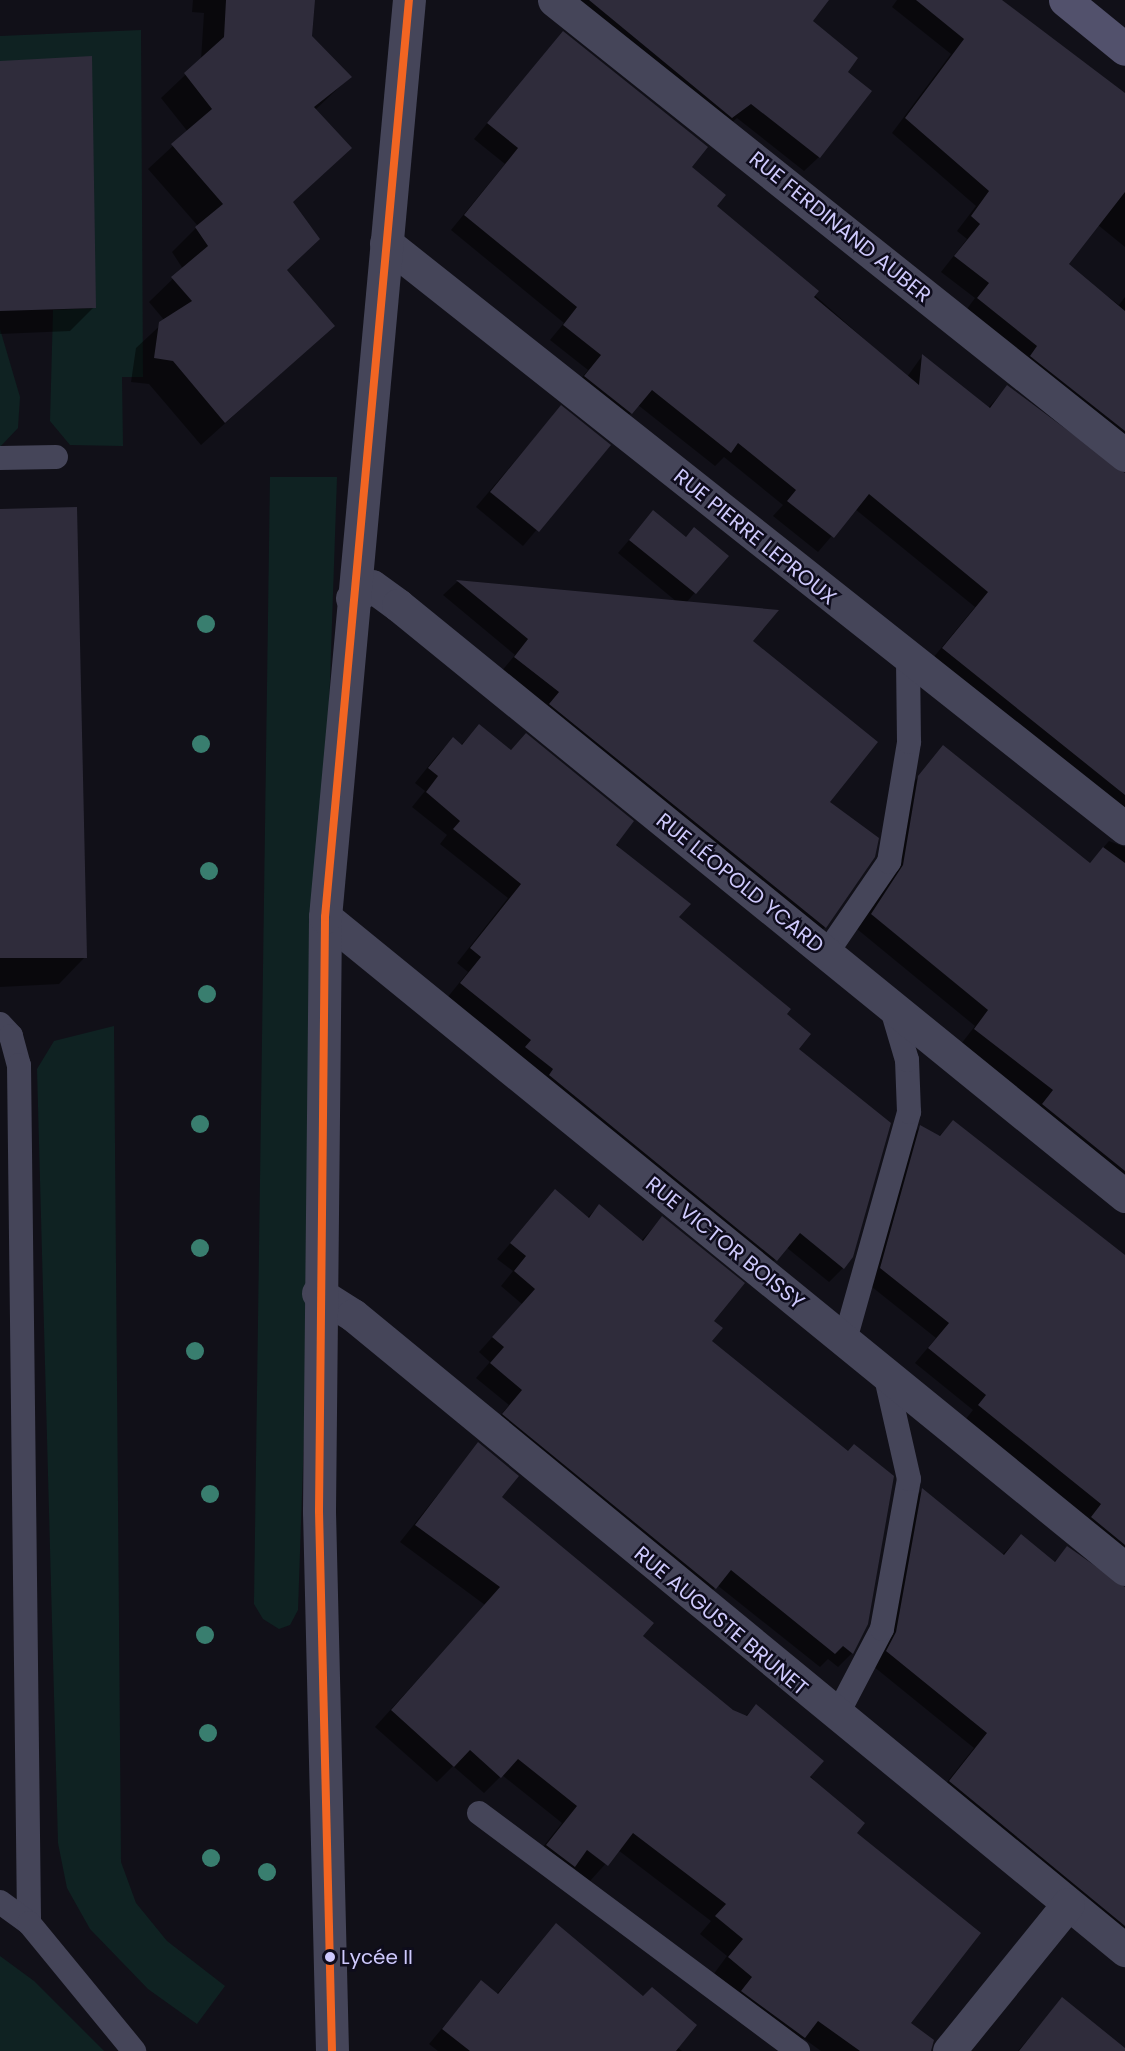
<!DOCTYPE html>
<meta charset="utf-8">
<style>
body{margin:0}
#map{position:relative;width:1125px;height:2051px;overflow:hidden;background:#111018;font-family:Poppins,sans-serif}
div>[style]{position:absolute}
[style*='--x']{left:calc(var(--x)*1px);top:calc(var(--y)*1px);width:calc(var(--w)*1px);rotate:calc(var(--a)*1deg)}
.green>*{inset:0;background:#0f2222}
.shadow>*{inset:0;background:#0007}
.building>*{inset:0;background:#2f2c3b}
.service>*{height:24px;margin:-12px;padding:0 12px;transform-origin:12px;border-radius:12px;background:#454559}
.minor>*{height:33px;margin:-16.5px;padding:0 16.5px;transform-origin:16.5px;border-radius:16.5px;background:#454559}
.tertiary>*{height:33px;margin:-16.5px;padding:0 16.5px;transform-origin:16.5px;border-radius:16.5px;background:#454559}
.secondary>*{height:33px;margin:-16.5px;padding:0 16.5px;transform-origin:16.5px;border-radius:16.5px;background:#52516c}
.bus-1>*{height:8px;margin:-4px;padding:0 4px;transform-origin:4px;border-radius:4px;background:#f26522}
.trees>*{width:18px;height:18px;margin:-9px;border-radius:50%;background:#397e6f}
.dots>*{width:16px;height:16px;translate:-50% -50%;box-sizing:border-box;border:3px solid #0e0c1c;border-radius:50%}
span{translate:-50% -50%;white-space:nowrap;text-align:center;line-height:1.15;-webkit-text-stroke:5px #0e0c1c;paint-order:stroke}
.bus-label{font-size:20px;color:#cec9fc}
.left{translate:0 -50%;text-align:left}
.street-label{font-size:21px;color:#cec9fc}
</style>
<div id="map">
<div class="green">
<div style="clip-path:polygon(141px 30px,143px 377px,122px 377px,123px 446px,70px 445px,50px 421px,53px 310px,95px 308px,0 61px,0 36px)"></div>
<div style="clip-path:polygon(0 329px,20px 397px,18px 428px,0 447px)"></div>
<div style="clip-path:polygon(270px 477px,337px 477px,298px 1610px,290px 1625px,279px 1629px,263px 1619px,254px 1604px)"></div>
<div style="clip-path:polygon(114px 1026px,121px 1862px,136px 1903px,167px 1941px,225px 1986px,197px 2024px,148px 1989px,90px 1929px,67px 1888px,58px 1843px,37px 1069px,54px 1041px)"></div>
<div style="clip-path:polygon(0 1956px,34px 1981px,104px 2051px,0 2051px)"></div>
</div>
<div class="shadow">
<div style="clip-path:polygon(193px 0,313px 0,311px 37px,350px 77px,315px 110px,292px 203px,286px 271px,333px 326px,201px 445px,149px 384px,131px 382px,136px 348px,165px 321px,149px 302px,183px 269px,172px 252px,198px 226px,148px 169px,188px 132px,161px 98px,201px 60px,204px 13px,192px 12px)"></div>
<div style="clip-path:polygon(569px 0,828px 0,811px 22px,846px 72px,819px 157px,804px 171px,737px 118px,728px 126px)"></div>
<div style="clip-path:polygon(897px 0,1000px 0,1125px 97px,1125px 247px,1098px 225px,1066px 265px,1119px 305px,1125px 297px,1125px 461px,964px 313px,975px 298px,941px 272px,967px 239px,957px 231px,976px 206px,892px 133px,951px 54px,892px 7px)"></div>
<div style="clip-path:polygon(563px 33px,690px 167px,715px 207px,907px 377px,922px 356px,988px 408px,1007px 387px,1113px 471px,1125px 473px,1125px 832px,928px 664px,975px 607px,855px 509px,818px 552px,773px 516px,783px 505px,724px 457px,715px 466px,638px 405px,617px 428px,571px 391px,588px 370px,550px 340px,564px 323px,451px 230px,505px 164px,474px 139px)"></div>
<div style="clip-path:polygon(0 63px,94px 307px,70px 331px,0 334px)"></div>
<div style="clip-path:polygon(561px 407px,608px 445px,523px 546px,476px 507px)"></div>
<div style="clip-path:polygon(0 510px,85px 957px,59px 984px,0 987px)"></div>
<div style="clip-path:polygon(653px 512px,685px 538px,694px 529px,726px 556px,686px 603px,751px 641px,828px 802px,825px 927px,811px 942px,501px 672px,515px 655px,443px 595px,457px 582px,677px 602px,618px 553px)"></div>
<div style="clip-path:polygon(479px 726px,510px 751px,526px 735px,677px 917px,785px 1014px,843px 1268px,829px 1282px,786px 1247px,762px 1274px,447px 998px,468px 972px,457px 963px,508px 898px,440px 844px,447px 835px,412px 807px,425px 791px,415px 783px,439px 753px,453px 739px,461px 745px)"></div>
<div style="clip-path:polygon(943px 747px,1089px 864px,1109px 841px,1125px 847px,1125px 1197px,1028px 1119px,1040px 1105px,961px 1044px,975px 1026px,857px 929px,903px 795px)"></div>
<div style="clip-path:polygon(953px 1122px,1125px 1256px,1125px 1574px,965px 1420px,973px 1410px,915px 1363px,936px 1338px,867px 1283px,906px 1141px,920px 1127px,938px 1137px)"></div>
<div style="clip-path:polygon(555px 1191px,587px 1218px,599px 1206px,641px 1241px,662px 1218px,712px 1321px,710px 1342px,852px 1653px,838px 1667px,828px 1659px,820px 1667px,717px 1585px,701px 1603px,489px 1429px,509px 1405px,476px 1378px,490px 1362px,479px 1352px,522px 1304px,501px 1286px,513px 1271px,497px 1259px)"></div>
<div style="clip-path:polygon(478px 1444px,500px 1498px,641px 1637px,732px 1711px,745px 1717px,756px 1706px,855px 1833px,909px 2024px,911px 2051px,821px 2051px,803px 2038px,790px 2051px,713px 1975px,727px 1956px,700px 1934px,711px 1921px,618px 1850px,590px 1881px,572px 1867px,557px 1882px,531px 1862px,562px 1823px,502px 1775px,484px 1793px,453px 1766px,437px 1782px,375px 1727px,485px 1605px,400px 1542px)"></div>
<div style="clip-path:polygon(922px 1490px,1002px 1555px,1021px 1536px,1053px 1563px,1068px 1548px,1125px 1588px,1125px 1933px,936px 1796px,974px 1748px,873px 1666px,908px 1504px)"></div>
<div style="clip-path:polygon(556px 1925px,677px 2047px,682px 2051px,438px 2051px,429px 2044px,481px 1982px,496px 1995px)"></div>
<div style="clip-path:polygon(1062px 1999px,1125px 2050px,1125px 2051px,1018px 2051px)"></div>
</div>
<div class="building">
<div style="clip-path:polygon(226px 0,315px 0,312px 36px,352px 77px,314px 107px,352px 148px,293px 202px,320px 239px,287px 270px,335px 326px,225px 423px,173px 361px,154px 358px,159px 322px,192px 301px,171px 277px,208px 246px,195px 227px,223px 204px,171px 144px,212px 109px,184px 73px,224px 37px)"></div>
<div style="clip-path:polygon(589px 0,829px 0,813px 21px,858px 58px,848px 72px,872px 91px,820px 158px,751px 104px,732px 118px)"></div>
<div style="clip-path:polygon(916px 0,1002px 0,1125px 93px,1125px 192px,1069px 264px,1125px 311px,1125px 431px,1030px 356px,1037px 346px,977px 298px,989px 283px,954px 256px,980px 224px,971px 216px,989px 191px,905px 118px,964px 39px)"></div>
<div style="clip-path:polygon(563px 31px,708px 147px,692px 167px,726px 195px,717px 206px,819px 291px,814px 297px,919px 385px,922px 354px,990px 408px,1007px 385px,1125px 473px,1125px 795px,942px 648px,988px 592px,869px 494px,834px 538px,787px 501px,796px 490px,738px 443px,731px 453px,652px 390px,632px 414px,584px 376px,601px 355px,563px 325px,577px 307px,464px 215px,518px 148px,487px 123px)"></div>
<div style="clip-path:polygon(92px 56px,96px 308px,0 311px,0 61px)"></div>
<div style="clip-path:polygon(561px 405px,611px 445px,539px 532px,490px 492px)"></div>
<div style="clip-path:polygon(77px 507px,87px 958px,0 958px,0 509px)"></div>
<div style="clip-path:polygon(653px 510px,686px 537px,694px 527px,729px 556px,696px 594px,629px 540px)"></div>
<div style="clip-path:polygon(456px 580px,779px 610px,753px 641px,878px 742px,830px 802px,879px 838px,875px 857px,826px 928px,549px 704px,559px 692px,514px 657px,528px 639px)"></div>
<div style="clip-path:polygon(479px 724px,511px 750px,526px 733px,634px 821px,616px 845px,691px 904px,679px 917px,791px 1009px,787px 1014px,811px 1034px,799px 1049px,891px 1123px,853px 1257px,844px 1269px,800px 1233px,777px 1261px,549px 1075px,553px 1069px,525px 1047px,531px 1040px,460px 983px,481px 957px,470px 948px,521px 884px,453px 829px,460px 821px,426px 792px,438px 776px,428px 768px,453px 737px,462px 745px)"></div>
<div style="clip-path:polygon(943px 745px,1090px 863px,1103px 847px,1125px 863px,1125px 1171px,1042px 1104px,1053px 1090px,974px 1029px,988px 1010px,871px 914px,903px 865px,918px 776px)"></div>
<div style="clip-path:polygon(953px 1120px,1125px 1255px,1125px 1545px,1091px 1517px,1101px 1504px,978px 1405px,986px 1395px,928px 1348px,949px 1323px,880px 1268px,920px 1125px,940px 1136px)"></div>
<div style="clip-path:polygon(555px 1189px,589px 1218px,599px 1204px,643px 1241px,662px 1216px,745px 1283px,714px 1321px,723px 1328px,712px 1341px,848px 1451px,854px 1444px,894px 1476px,868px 1624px,853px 1654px,843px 1646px,835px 1654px,731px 1570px,716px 1589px,502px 1414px,522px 1390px,490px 1363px,504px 1347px,492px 1337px,535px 1289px,514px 1271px,526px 1256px,510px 1243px)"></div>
<div style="clip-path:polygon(478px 1442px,519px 1476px,502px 1497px,654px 1623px,643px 1636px,733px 1710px,747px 1716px,756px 1704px,824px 1761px,810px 1777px,865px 1823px,857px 1833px,981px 1933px,911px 2023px,934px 2040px,931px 2051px,860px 2051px,818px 2021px,805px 2038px,741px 1991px,752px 1977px,728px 1957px,743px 1939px,715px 1916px,726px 1904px,633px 1833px,608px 1866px,587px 1850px,575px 1867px,546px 1845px,577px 1806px,518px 1759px,501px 1778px,470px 1750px,454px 1767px,391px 1710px,500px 1587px,415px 1525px)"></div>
<div style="clip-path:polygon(922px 1488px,1004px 1555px,1021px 1534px,1055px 1562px,1067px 1546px,1125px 1587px,1125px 1926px,949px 1781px,987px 1733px,886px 1651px,896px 1632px)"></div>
<div style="clip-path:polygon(556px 1923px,643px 1996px,652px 1987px,697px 2025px,676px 2051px,470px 2051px,442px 2029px,481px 1980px,498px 1994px)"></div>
<div style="clip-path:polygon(1062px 1997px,1125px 2048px,1125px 2051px,1019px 2051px)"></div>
</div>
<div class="service">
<div style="--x:0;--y:458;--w:56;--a:-1"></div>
<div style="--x:826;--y:954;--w:112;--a:-55.6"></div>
<div style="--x:889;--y:862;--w:122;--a:-80.5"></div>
<div style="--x:909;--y:742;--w:83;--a:-90.7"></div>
<div style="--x:0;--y:1024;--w:16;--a:47"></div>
<div style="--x:11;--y:1036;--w:30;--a:75"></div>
<div style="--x:19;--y:1065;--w:858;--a:89.33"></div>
<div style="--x:845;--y:1340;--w:237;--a:-74.3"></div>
<div style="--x:909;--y:1112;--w:52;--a:-92.2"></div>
<div style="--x:907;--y:1060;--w:56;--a:-106.5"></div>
<div style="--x:836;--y:1717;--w:99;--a:-62.4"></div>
<div style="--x:882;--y:1629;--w:152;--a:-79.8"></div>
<div style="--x:909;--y:1479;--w:109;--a:-102.8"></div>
<div style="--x:479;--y:1813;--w:398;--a:36.7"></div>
<div style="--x:0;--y:1902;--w:36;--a:36"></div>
<div style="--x:29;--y:1923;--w:166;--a:50.6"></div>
</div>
<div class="minor">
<div style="--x:554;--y:0;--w:730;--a:38.55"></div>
<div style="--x:386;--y:243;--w:943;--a:38.37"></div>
<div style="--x:352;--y:598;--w:23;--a:-31"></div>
<div style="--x:372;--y:586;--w:32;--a:36"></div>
<div style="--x:398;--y:605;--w:937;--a:39.11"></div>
<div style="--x:325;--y:917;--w:1032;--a:39.18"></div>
<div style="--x:318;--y:1293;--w:41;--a:32.2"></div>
<div style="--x:353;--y:1315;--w:1000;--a:39.44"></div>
<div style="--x:949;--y:2051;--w:189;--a:-51"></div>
</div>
<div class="tertiary">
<div style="--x:332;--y:2051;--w:540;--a:-91.38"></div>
<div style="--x:319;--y:1511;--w:594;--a:-89.42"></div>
<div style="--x:325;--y:917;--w:921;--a:-84.77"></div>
</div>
<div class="secondary">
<div style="--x:1065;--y:0;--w:77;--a:39.2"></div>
</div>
<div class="bus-1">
<div style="--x:332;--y:2051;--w:540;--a:-91.38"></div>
<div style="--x:319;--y:1511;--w:594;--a:-89.42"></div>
<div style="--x:325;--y:917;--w:921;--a:-84.77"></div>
</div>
<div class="trees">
<div style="left:206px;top:624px"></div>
<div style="left:201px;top:744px"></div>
<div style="left:209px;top:871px"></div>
<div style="left:207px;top:994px"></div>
<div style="left:200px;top:1124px"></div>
<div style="left:200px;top:1248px"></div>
<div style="left:195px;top:1351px"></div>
<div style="left:210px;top:1494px"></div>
<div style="left:205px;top:1635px"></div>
<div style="left:208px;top:1733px"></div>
<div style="left:211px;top:1858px"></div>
<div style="left:267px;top:1872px"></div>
</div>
<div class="dots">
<div style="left:330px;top:1957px;background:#cec9fc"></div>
</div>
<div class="bus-label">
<span class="left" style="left:341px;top:1957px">Lycée II</span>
</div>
<div class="street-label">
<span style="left:840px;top:227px;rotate:39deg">RUE FERDINAND AUBER</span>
<span style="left:755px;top:537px;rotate:39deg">RUE PIERRE LEPROUX</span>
<span style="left:740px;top:883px;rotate:39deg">RUE LÉOPOLD YCARD</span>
<span style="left:725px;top:1243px;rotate:39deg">RUE VICTOR BOISSY</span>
<span style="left:721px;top:1621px;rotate:40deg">RUE AUGUSTE BRUNET</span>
</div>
</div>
